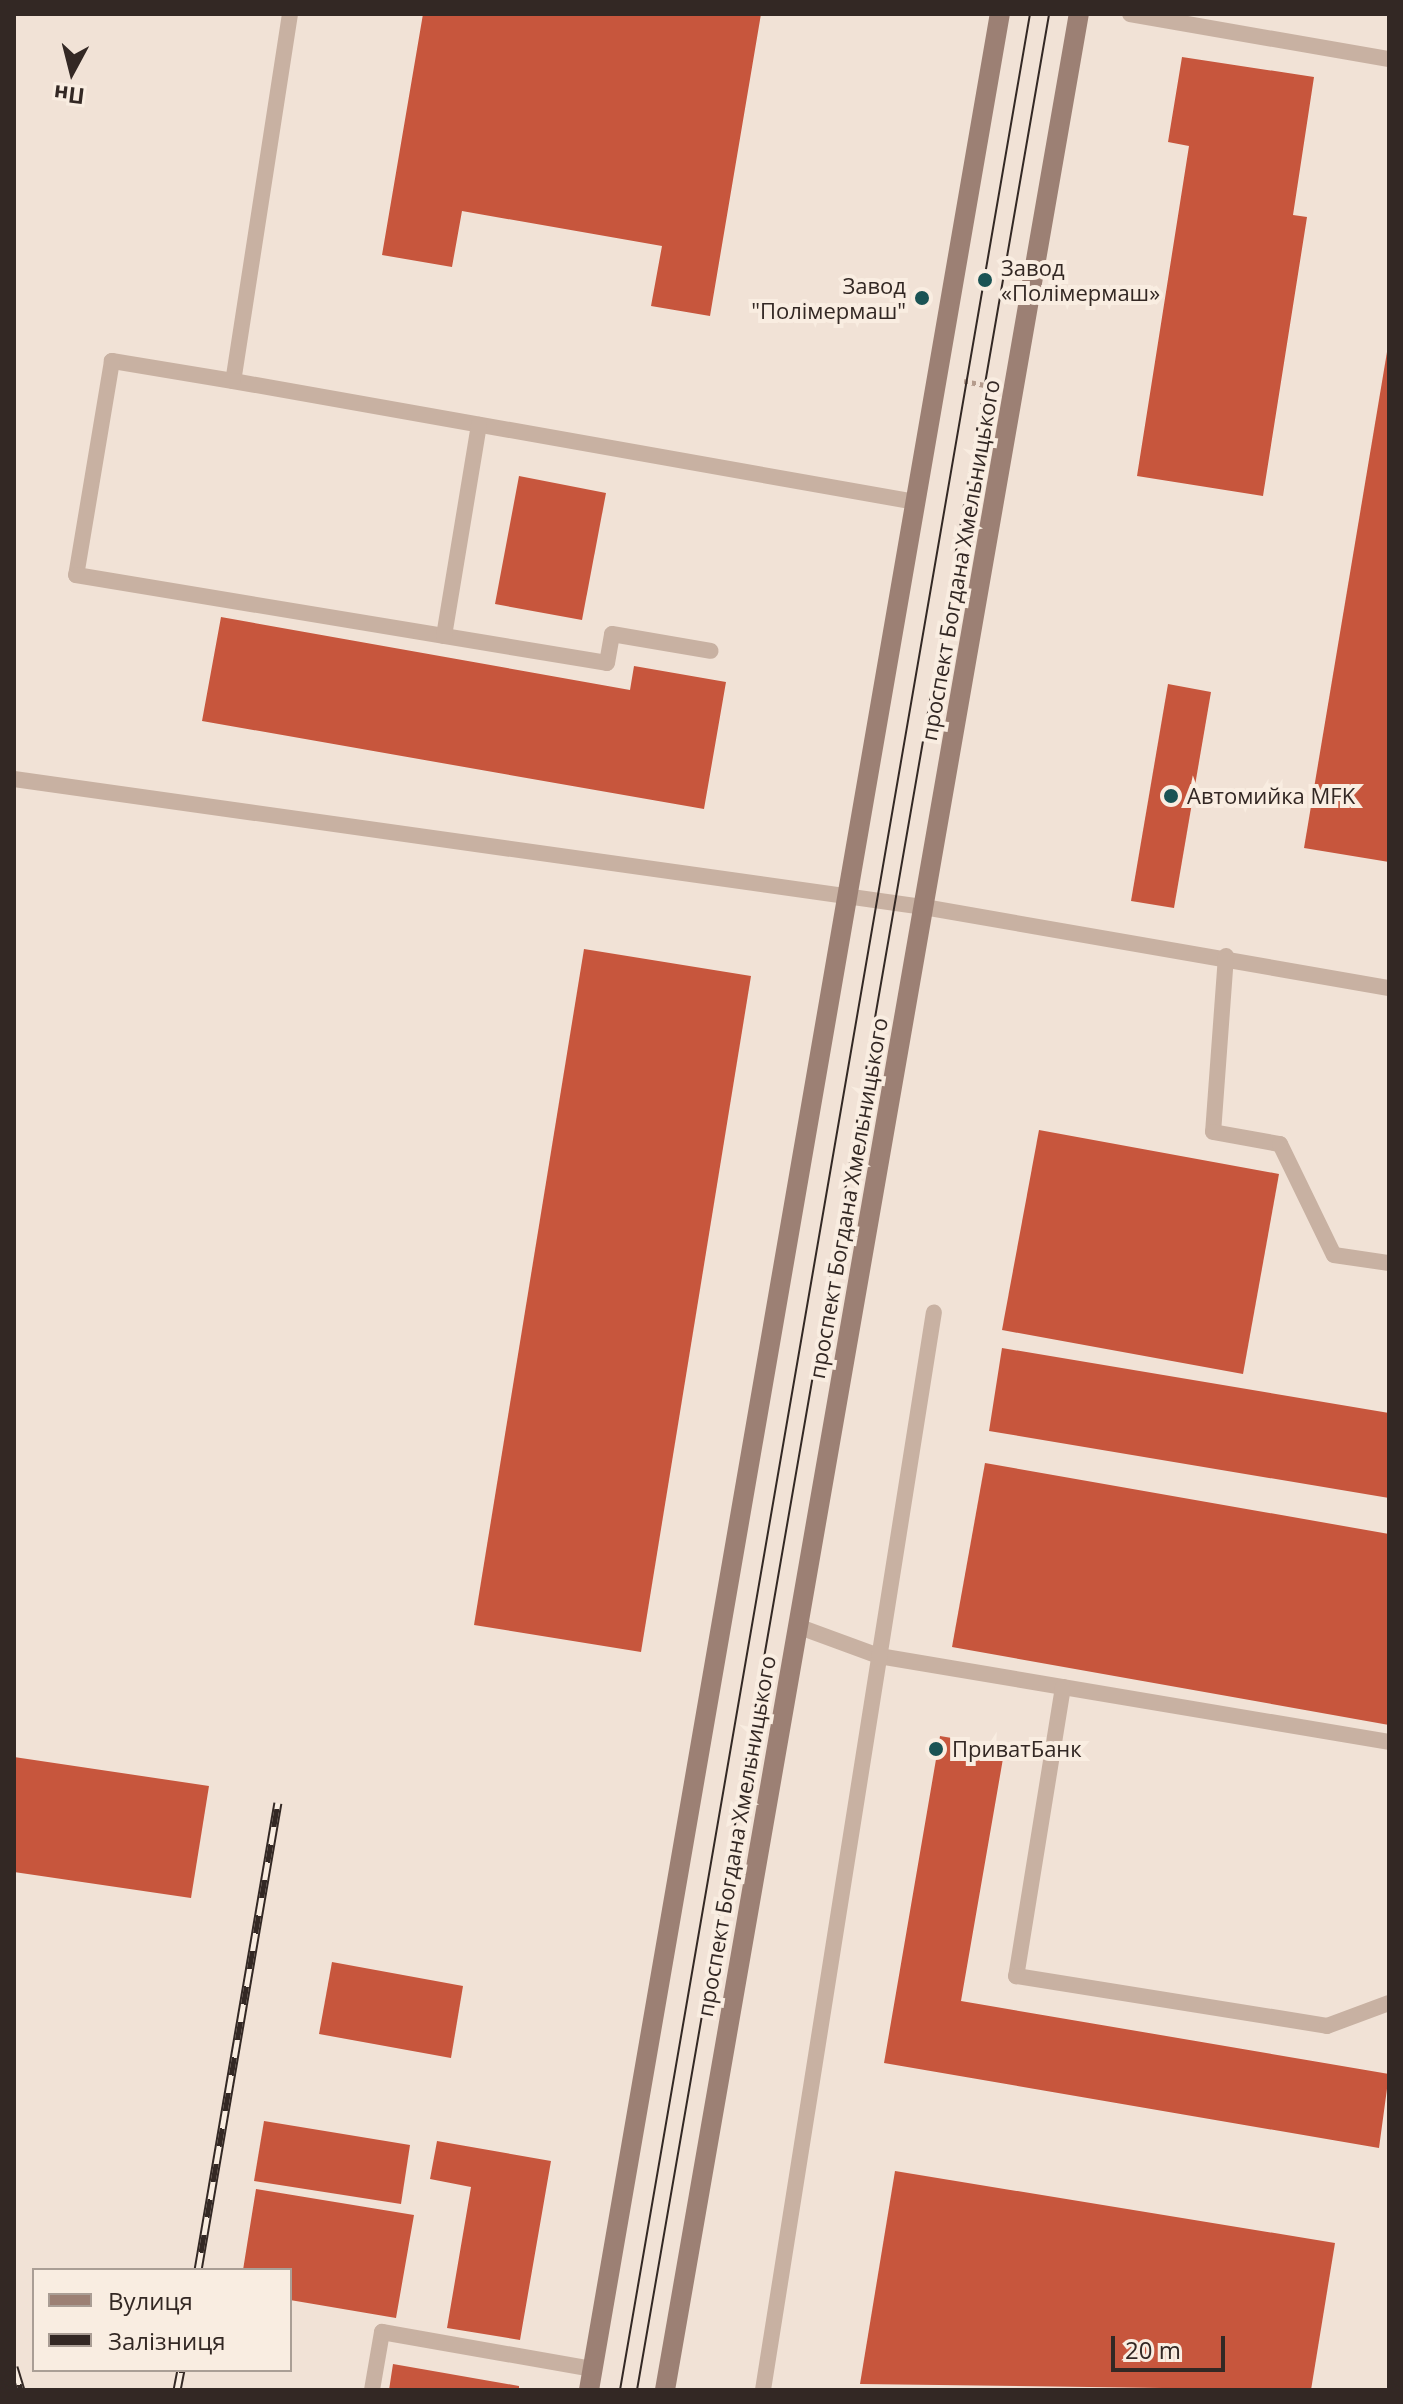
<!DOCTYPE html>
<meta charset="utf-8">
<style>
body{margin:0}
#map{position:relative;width:1403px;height:2404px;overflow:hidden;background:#f1e2d6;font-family:"Open Sans",sans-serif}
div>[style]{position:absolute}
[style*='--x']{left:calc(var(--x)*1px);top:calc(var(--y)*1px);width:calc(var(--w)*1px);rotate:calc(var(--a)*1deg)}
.building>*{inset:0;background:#c7563d}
.path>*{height:5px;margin-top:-2.5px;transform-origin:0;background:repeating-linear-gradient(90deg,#b49b8c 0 4px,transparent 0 8px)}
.service>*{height:16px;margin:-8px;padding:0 8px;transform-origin:8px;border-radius:8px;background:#c8b1a2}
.secondary>*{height:20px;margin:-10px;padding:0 10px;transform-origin:10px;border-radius:10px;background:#9c8074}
.tram>*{height:2px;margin:-1px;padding:0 1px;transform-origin:1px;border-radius:1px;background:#332824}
.rail>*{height:9px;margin-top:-4.5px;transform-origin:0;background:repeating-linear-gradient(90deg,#f9ede1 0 18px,#332824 0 36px);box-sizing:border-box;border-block:2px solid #332824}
.dots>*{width:22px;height:22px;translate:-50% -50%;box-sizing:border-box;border:4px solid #f9ede1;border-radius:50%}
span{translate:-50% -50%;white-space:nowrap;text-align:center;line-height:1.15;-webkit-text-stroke:8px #f9ede1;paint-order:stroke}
.poi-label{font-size:22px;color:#332824}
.left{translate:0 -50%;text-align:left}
.right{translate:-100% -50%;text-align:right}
.street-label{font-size:22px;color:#332824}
.frame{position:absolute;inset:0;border:16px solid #332824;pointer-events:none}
.legend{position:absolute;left:32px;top:2268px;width:260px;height:104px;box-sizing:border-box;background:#f9ede1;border:2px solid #aa9e95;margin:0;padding:10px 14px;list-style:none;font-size:24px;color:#332824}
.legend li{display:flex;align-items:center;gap:16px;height:40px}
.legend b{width:40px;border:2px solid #aa9e95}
.north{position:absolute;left:32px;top:32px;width:80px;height:80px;-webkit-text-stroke:6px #f9ede1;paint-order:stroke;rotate:187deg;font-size:22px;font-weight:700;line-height:32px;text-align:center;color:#332824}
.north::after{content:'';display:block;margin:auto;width:28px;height:36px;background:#332824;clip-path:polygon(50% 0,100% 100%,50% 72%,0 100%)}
.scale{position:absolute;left:1111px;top:2336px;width:114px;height:36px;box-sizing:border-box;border:4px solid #332824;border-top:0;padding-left:10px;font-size:24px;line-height:28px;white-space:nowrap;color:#332824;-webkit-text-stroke:6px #f9ede1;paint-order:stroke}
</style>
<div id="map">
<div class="building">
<div style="clip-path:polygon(423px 14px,761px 14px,710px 316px,651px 306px,662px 246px,462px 211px,452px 267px,382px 255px)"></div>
<div style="clip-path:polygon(1182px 57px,1314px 77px,1293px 215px,1307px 217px,1263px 496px,1137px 476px,1189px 146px,1168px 142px)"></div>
<div style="clip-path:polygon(1387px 352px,1389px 352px,1389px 862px,1304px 848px)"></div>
<div style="clip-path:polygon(519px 476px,606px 493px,582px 620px,495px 604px)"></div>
<div style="clip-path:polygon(221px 617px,630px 690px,634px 666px,726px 682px,704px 809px,202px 721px)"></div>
<div style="clip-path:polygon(1168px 684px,1211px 692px,1174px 908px,1131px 901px)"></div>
<div style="clip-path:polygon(584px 949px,751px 976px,641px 1652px,474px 1625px)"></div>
<div style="clip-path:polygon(1039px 1130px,1279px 1174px,1243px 1374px,1002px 1330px)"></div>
<div style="clip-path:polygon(1002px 1348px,1389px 1413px,1389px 1498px,989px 1431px)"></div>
<div style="clip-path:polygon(985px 1463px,1389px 1534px,1389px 1725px,952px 1647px)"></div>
<div style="clip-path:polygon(940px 1736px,1005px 1747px,961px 2001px,1389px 2074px,1379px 2148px,884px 2063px)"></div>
<div style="clip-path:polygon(14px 1757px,209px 1786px,191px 1898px,14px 1872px)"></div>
<div style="clip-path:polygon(332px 1962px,463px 1986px,451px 2058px,319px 2034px)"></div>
<div style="clip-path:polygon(264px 2121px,410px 2145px,401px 2204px,254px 2181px)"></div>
<div style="clip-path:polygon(437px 2141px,551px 2161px,520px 2340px,447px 2328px,471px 2187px,430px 2179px)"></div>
<div style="clip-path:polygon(895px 2171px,1335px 2243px,1311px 2390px,860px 2384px)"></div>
<div style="clip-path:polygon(256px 2189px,414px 2215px,396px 2318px,290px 2300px,290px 2270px,243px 2270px)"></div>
<div style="clip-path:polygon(393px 2364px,519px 2386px,519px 2390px,389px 2390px)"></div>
</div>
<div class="path">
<div style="--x:964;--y:381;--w:21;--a:11"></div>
</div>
<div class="service">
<div style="--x:290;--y:14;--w:371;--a:98.8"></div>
<div style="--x:233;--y:381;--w:694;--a:10.05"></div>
<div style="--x:1130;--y:14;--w:263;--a:9.9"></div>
<div style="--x:233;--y:381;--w:123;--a:-170.6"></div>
<div style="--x:112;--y:361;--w:217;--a:99.5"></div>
<div style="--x:76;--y:575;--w:538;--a:9.41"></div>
<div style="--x:607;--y:663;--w:29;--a:-80"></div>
<div style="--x:612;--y:634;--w:100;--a:9.7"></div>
<div style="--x:444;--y:636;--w:214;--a:-80.6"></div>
<div style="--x:14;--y:779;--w:919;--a:8.01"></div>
<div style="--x:924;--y:907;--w:472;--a:9.9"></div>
<div style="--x:1226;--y:956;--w:176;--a:94.2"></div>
<div style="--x:1213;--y:1132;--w:68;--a:10.2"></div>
<div style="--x:1280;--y:1144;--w:123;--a:64.1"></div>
<div style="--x:1334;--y:1255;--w:56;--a:8.3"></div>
<div style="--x:797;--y:1626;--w:87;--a:20.1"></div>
<div style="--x:879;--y:1656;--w:517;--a:9.57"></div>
<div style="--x:1063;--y:1687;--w:293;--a:99.2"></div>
<div style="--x:1016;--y:1976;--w:315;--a:9.1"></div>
<div style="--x:1327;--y:2026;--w:66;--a:-20.4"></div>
<div style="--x:372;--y:2390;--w:59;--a:-80.2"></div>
<div style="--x:382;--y:2332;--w:213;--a:10"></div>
<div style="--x:763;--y:2390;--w:1091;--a:-80.99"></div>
</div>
<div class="secondary">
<div style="--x:589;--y:2390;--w:2411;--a:-80.19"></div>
<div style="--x:665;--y:2390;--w:2412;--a:-80.12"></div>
</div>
<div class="tram">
<div style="--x:620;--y:2390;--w:2411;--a:-80.21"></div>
<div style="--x:637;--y:2390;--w:2411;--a:-80.16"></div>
</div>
<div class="rail">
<div style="--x:198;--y:2270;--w:474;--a:-80.3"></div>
<div style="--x:14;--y:2367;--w:24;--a:73"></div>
<div style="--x:177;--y:2390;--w:20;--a:-79"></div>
</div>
<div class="dots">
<div style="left:985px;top:280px;background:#1a5354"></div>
<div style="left:922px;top:298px;background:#1a5354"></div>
<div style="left:1171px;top:796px;background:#1a5354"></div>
<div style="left:936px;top:1749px;background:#1a5354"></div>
</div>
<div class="poi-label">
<span class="left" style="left:1001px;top:280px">Завод<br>«Полімермаш»</span>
<span class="right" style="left:906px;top:298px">Завод<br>"Полімермаш"</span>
<span class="left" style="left:1187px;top:796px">Автомийка MFK</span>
<span class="left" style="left:952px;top:1749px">ПриватБанк</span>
</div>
<div class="street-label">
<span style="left:960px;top:560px;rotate:-80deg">проспект Богдана Хмельницького</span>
<span style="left:848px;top:1198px;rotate:-80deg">проспект Богдана Хмельницького</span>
<span style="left:736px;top:1836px;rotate:-80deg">проспект Богдана Хмельницького</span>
</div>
<div class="frame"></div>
<ul class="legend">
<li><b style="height:10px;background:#9c8074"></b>Вулиця</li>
<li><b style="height:10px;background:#332824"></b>Залізниця</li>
</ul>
<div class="north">Пн</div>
<div class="scale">20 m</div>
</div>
